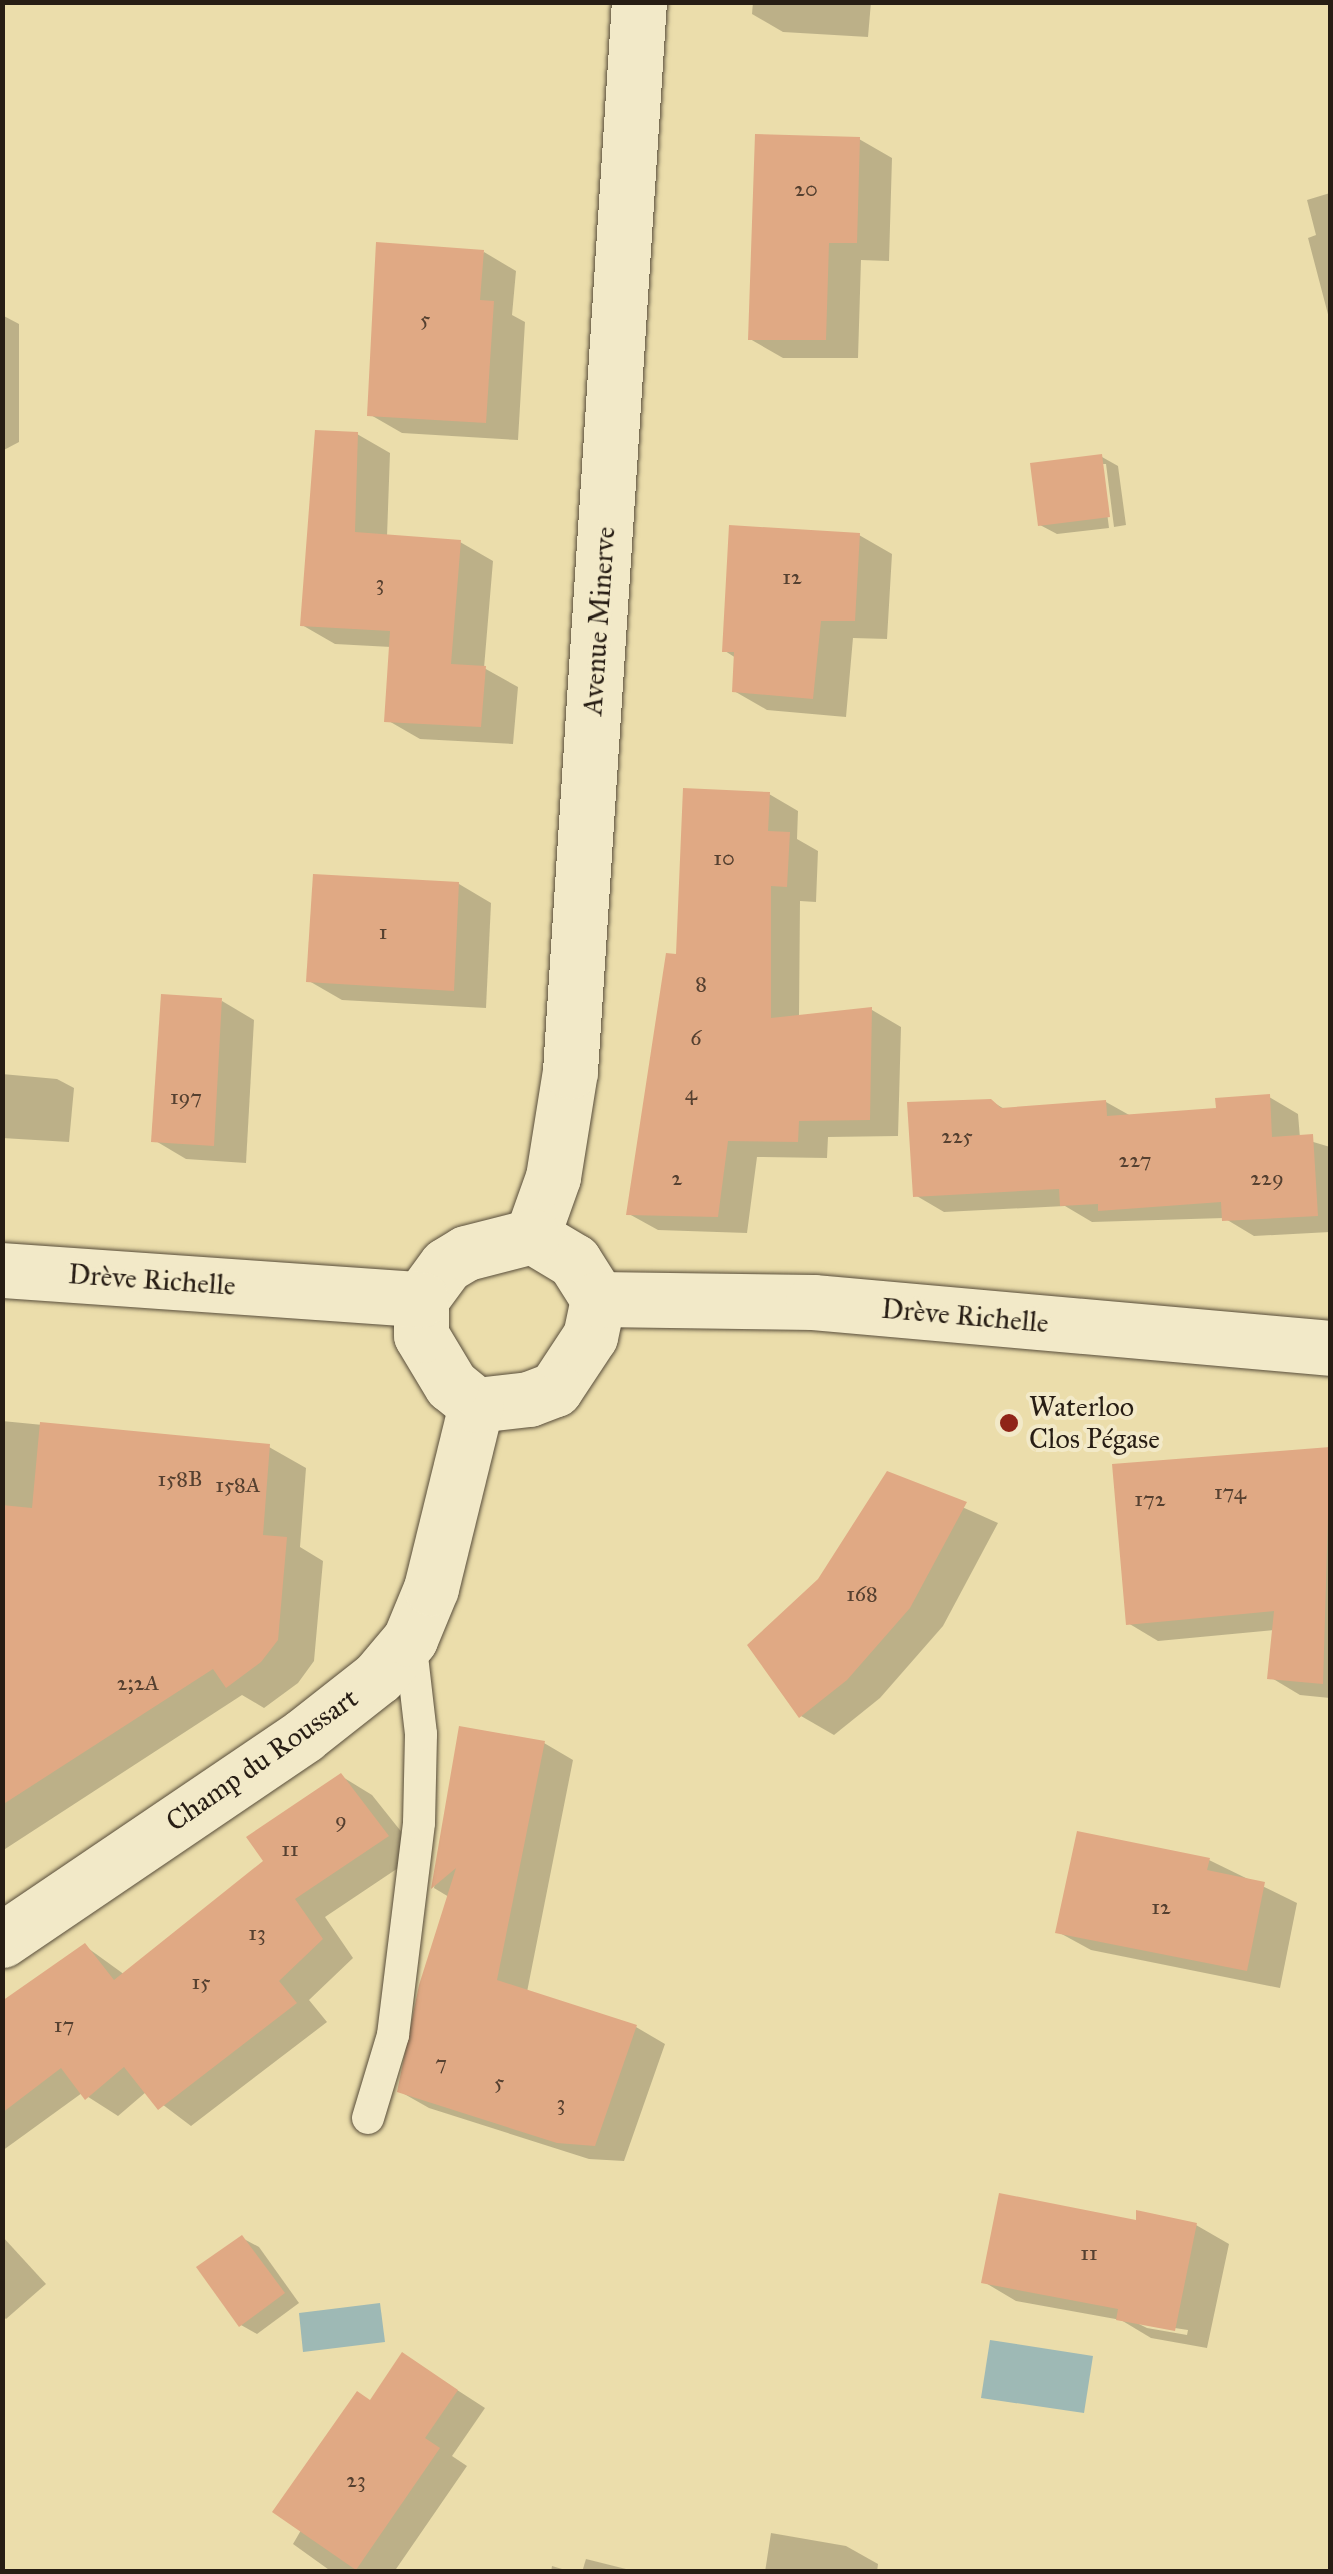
<!DOCTYPE html>
<meta charset="utf-8">
<style>
body{margin:0}
#map{position:relative;width:1333px;height:2574px;overflow:hidden;background:#ebddab;font-family:"IM FELL Great Primer",serif}
div>[style]{position:absolute}
[style*='--x']{left:calc(var(--x)*1px);top:calc(var(--y)*1px);width:calc(var(--w)*1px);rotate:calc(var(--a)*1deg)}
.water>*{inset:0;background:#9eb9b5}
.shadow>*{inset:0;background:#0003}
.building>*{inset:0;background:#e0a984}
.roads{filter:drop-shadow(0 0 2px #584d3a) drop-shadow(0 0 2px #584d3a)}
.service>*{height:32px;margin:-16px;padding:0 16px;transform-origin:16px;border-radius:16px;background:#f2e9c8}
.minor>*{height:55px;margin:-27.5px;padding:0 27.5px;transform-origin:27.5px;border-radius:27.5px;background:#f2e9c8}
.tertiary>*{height:55px;margin:-27.5px;padding:0 27.5px;transform-origin:27.5px;border-radius:27.5px;background:#f2e9c8}
.dots>*{width:28px;height:28px;translate:-50% -50%;box-sizing:border-box;border:5px solid #f2e9c8;border-radius:50%}
span{translate:-50% -50%;white-space:nowrap;text-align:center;line-height:1.15;-webkit-text-stroke:8px #f2e9c8;paint-order:stroke}
.number-label{font-size:22px;color:#554030}
.number-label span{-webkit-text-stroke-width:0}
.street-label{font-size:28px;color:#271d14}
.poi-label{font-size:28px;color:#271d14}
.left{translate:0 -50%;text-align:left}
.frame{position:absolute;inset:0;border:5px solid #271d14;pointer-events:none}
</style>
<div id="map">
<div class="water">
<div style="clip-path:polygon(380px 2303px,385px 2342px,303px 2352px,299px 2313px)"></div>
<div style="clip-path:polygon(990px 2340px,1093px 2356px,1084px 2413px,981px 2398px)"></div>
</div>
<div class="shadow">
<div style="clip-path:polygon(753px 2px,871px 2px,868px 37px,783px 32px,752px 14px)"></div>
<div style="clip-path:polygon(859px 139px,892px 158px,889px 261px,861px 260px,858px 358px,783px 358px,750px 339px)"></div>
<div style="clip-path:polygon(1330px 193px,1330px 322px,1308px 238px,1316px 235px,1307px 200px)"></div>
<div style="clip-path:polygon(484px 252px,516px 271px,512px 315px,525px 322px,518px 440px,402px 433px,369px 414px)"></div>
<div style="clip-path:polygon(2px 315px,19px 324px,19px 442px,2px 451px)"></div>
<div style="clip-path:polygon(357px 434px,390px 453px,387px 537px,460px 542px,493px 561px,484px 668px,518px 687px,513px 744px,420px 739px,387px 720px,391px 647px,335px 644px,302px 625px)"></div>
<div style="clip-path:polygon(1102px 457px,1118px 466px,1126px 525px,1114px 527px,1106px 464px,1101px 464px,1109px 528px,1057px 534px,1040px 525px)"></div>
<div style="clip-path:polygon(859px 535px,892px 554px,887px 639px,853px 638px,846px 717px,767px 710px,734px 691px,736px 658px,725px 651px)"></div>
<div style="clip-path:polygon(769px 794px,798px 811px,797px 839px,818px 851px,816px 902px,800px 901px,799px 1017px,872px 1010px,901px 1027px,898px 1136px,828px 1137px,827px 1158px,757px 1157px,747px 1233px,658px 1230px,629px 1214px,679px 956px)"></div>
<div style="clip-path:polygon(459px 884px,491px 903px,486px 1008px,342px 1000px,309px 981px)"></div>
<div style="clip-path:polygon(222px 1001px,254px 1020px,246px 1163px,186px 1159px,154px 1140px)"></div>
<div style="clip-path:polygon(2px 1074px,57px 1079px,74px 1088px,69px 1142px,2px 1138px)"></div>
<div style="clip-path:polygon(1269px 1097px,1298px 1114px,1300px 1138px,1330px 1147px,1330px 1232px,1254px 1236px,1224px 1218px,1092px 1222px,1065px 1206px,944px 1212px,915px 1195px,991px 1101px,1006px 1110px,1106px 1102px,1131px 1116px,1218px 1111px)"></div>
<div style="clip-path:polygon(2px 1421px,269px 1447px,306px 1468px,300px 1547px,323px 1561px,314px 1661px,298px 1683px,264px 1708px,242px 1695px,2px 1851px)"></div>
<div style="clip-path:polygon(1330px 1450px,1330px 1698px,1300px 1695px,1270px 1677px,1274px 1630px,1158px 1641px,1128px 1623px,1115px 1466px)"></div>
<div style="clip-path:polygon(888px 1474px,998px 1523px,943px 1626px,880px 1698px,834px 1735px,801px 1716px,820px 1581px)"></div>
<div style="clip-path:polygon(461px 1729px,544px 1743px,573px 1760px,527px 1992px,636px 2027px,665px 2044px,624px 2161px,589px 2159px,429px 2108px,399px 2091px,449px 1897px,434px 1888px)"></div>
<div style="clip-path:polygon(341px 1776px,372px 1795px,419px 1854px,325px 1917px,353px 1958px,309px 2000px,327px 2022px,191px 2126px,146px 2092px,118px 2116px,82px 2093px,2px 2151px,2px 2005px,85px 1946px,125px 1975px,267px 1861px)"></div>
<div style="clip-path:polygon(1209px 1860px,1297px 1903px,1280px 1988px,1091px 1950px,1058px 1932px)"></div>
<div style="clip-path:polygon(evenodd,1139px 2223px,1196px 2225px,1229px 2244px,1207px 2348px,1151px 2338px,1121px 2320px,1016px 2301px,984px 2282px,1139px 2223px,1135px 2322px,1188px 2330px,1187px 2335px,1147px 2328px,1135px 2322px)"></div>
<div style="clip-path:polygon(2px 2236px,46px 2284px,6px 2319px,2px 2316px)"></div>
<div style="clip-path:polygon(242px 2238px,259px 2247px,299px 2303px,257px 2334px,241px 2325px)"></div>
<div style="clip-path:polygon(403px 2355px,485px 2408px,452px 2456px,467px 2466px,394px 2572px,332px 2572px,293px 2544px)"></div>
<div style="clip-path:polygon(771px 2533px,846px 2546px,878px 2564px,877px 2572px,765px 2572px)"></div>
<div style="clip-path:polygon(586px 2559px,638px 2572px,582px 2572px)"></div>
<div style="clip-path:polygon(552px 2566px,572px 2572px,551px 2572px)"></div>
</div>
<div class="building">
<div style="clip-path:polygon(755px 134px,860px 137px,857px 243px,829px 243px,826px 340px,748px 340px)"></div>
<div style="clip-path:polygon(376px 242px,484px 250px,480px 300px,494px 301px,486px 423px,367px 416px)"></div>
<div style="clip-path:polygon(315px 430px,358px 432px,355px 532px,461px 540px,451px 664px,486px 666px,481px 727px,384px 722px,390px 631px,300px 626px)"></div>
<div style="clip-path:polygon(1102px 454px,1110px 517px,1038px 526px,1030px 463px)"></div>
<div style="clip-path:polygon(729px 525px,860px 533px,855px 621px,821px 621px,813px 699px,732px 692px,734px 652px,722px 652px)"></div>
<div style="clip-path:polygon(683px 788px,770px 792px,768px 831px,790px 832px,787px 887px,771px 886px,771px 1018px,872px 1007px,870px 1120px,799px 1121px,798px 1142px,728px 1141px,718px 1217px,626px 1215px,666px 953px,676px 954px)"></div>
<div style="clip-path:polygon(313px 874px,459px 882px,454px 991px,306px 982px)"></div>
<div style="clip-path:polygon(161px 994px,222px 998px,214px 1146px,151px 1142px)"></div>
<div style="clip-path:polygon(1270px 1094px,1272px 1137px,1313px 1134px,1318px 1216px,1222px 1221px,1221px 1202px,1098px 1211px,1098px 1204px,1060px 1206px,1059px 1189px,913px 1197px,907px 1102px,991px 1099px,1001px 1108px,1106px 1100px,1107px 1116px,1216px 1108px,1215px 1098px)"></div>
<div style="clip-path:polygon(40px 1422px,270px 1444px,263px 1535px,287px 1537px,278px 1640px,261px 1662px,226px 1688px,213px 1669px,2px 1805px,2px 1505px,32px 1508px)"></div>
<div style="clip-path:polygon(1330px 1447px,1323px 1684px,1267px 1679px,1274px 1611px,1126px 1625px,1112px 1464px)"></div>
<div style="clip-path:polygon(887px 1471px,967px 1502px,910px 1608px,847px 1680px,799px 1718px,747px 1645px,818px 1579px)"></div>
<div style="clip-path:polygon(459px 1726px,545px 1741px,497px 1980px,637px 2025px,595px 2146px,557px 2143px,397px 2092px,419px 1985px,456px 1868px,431px 1889px)"></div>
<div style="clip-path:polygon(341px 1773px,389px 1836px,295px 1899px,323px 1939px,279px 1981px,297px 2003px,158px 2110px,124px 2067px,85px 2100px,61px 2068px,2px 2113px,2px 2001px,85px 1943px,114px 1980px,263px 1861px,246px 1837px)"></div>
<div style="clip-path:polygon(1077px 1831px,1210px 1858px,1207px 1870px,1265px 1882px,1247px 1971px,1055px 1933px)"></div>
<div style="clip-path:polygon(999px 2193px,1136px 2220px,1136px 2210px,1197px 2223px,1175px 2331px,1116px 2320px,1118px 2309px,981px 2283px)"></div>
<div style="clip-path:polygon(242px 2235px,285px 2293px,239px 2327px,196px 2267px)"></div>
<div style="clip-path:polygon(402px 2352px,458px 2390px,425px 2438px,440px 2448px,356px 2570px,272px 2512px,357px 2391px,370px 2400px)"></div>
</div>
<div class="roads">
<div class="service">
<div style="--x:368;--y:2118;--w:87;--a:-73.2"></div>
<div style="--x:393;--y:2035;--w:214;--a:-83"></div>
<div style="--x:419;--y:1823;--w:89;--a:-88.7"></div>
<div style="--x:421;--y:1734;--w:96;--a:-96.6"></div>
</div>
<div class="minor">
<div style="--x:532;--y:1236;--w:63;--a:-70.4"></div>
<div style="--x:553;--y:1177;--w:107;--a:-80.9"></div>
<div style="--x:570;--y:1071;--w:1071;--a:-86.31"></div>
<div style="--x:2;--y:1940;--w:364;--a:-34.1"></div>
<div style="--x:303;--y:1736;--w:95;--a:-38.2"></div>
<div style="--x:378;--y:1677;--w:50;--a:-49.9"></div>
<div style="--x:410;--y:1639;--w:55;--a:-67.6"></div>
<div style="--x:431;--y:1588;--w:188;--a:-76.2"></div>
</div>
<div class="tertiary">
<div style="--x:532;--y:1236;--w:49;--a:30.8"></div>
<div style="--x:574;--y:1261;--w:45;--a:57.7"></div>
<div style="--x:598;--y:1299;--w:38;--a:102"></div>
<div style="--x:590;--y:1336;--w:64;--a:123.4"></div>
<div style="--x:555;--y:1389;--w:28;--a:159"></div>
<div style="--x:529;--y:1399;--w:53;--a:173.5"></div>
<div style="--x:476;--y:1405;--w:32;--a:-141"></div>
<div style="--x:451;--y:1385;--w:58;--a:-121"></div>
<div style="--x:421;--y:1335;--w:36;--a:-90"></div>
<div style="--x:421;--y:1299;--w:42;--a:-53.7"></div>
<div style="--x:446;--y:1265;--w:23;--a:-31"></div>
<div style="--x:466;--y:1253;--w:68;--a:-14.4"></div>
<div style="--x:2;--y:1270;--w:420;--a:4"></div>
<div style="--x:598;--y:1299;--w:215;--a:0.8"></div>
<div style="--x:813;--y:1302;--w:519;--a:5.08"></div>
</div>
</div>
<div class="dots">
<div style="left:1009px;top:1423px;background:#8f2418"></div>
</div>
<div class="number-label">
<span style="left:806px;top:189px">20</span>
<span style="left:425px;top:319px">5</span>
<span style="left:792px;top:577px">12</span>
<span style="left:380px;top:583px">3</span>
<span style="left:724px;top:858px">10</span>
<span style="left:383px;top:932px">1</span>
<span style="left:701px;top:984px">8</span>
<span style="left:696px;top:1038px">6</span>
<span style="left:691px;top:1093px">4</span>
<span style="left:186px;top:1097px">197</span>
<span style="left:957px;top:1136px">225</span>
<span style="left:1135px;top:1160px">227</span>
<span style="left:677px;top:1178px">2</span>
<span style="left:1267px;top:1178px">229</span>
<span style="left:180px;top:1479px">158B</span>
<span style="left:238px;top:1485px">158A</span>
<span style="left:1230px;top:1492px">174</span>
<span style="left:1150px;top:1499px">172</span>
<span style="left:862px;top:1594px">168</span>
<span style="left:138px;top:1683px">2;2A</span>
<span style="left:341px;top:1820px">9</span>
<span style="left:290px;top:1849px">11</span>
<span style="left:1161px;top:1907px">12</span>
<span style="left:257px;top:1933px">13</span>
<span style="left:201px;top:1982px">15</span>
<span style="left:64px;top:2025px">17</span>
<span style="left:441px;top:2063px">7</span>
<span style="left:499px;top:2082px">5</span>
<span style="left:561px;top:2103px">3</span>
<span style="left:1089px;top:2253px">11</span>
<span style="left:356px;top:2480px">23</span>
</div>
<div class="street-label">
<span style="left:599px;top:621px;rotate:-86deg">Avenue Minerve</span>
<span style="left:152px;top:1280px;rotate:4deg">Drève Richelle</span>
<span style="left:965px;top:1316px;rotate:5deg">Drève Richelle</span>
<span style="left:262px;top:1760px;rotate:-35deg">Champ du Roussart</span>
</div>
<div class="poi-label">
<span class="left" style="left:1029px;top:1423px">Waterloo<br>Clos Pégase</span>
</div>
<div class="frame"></div>
</div>
